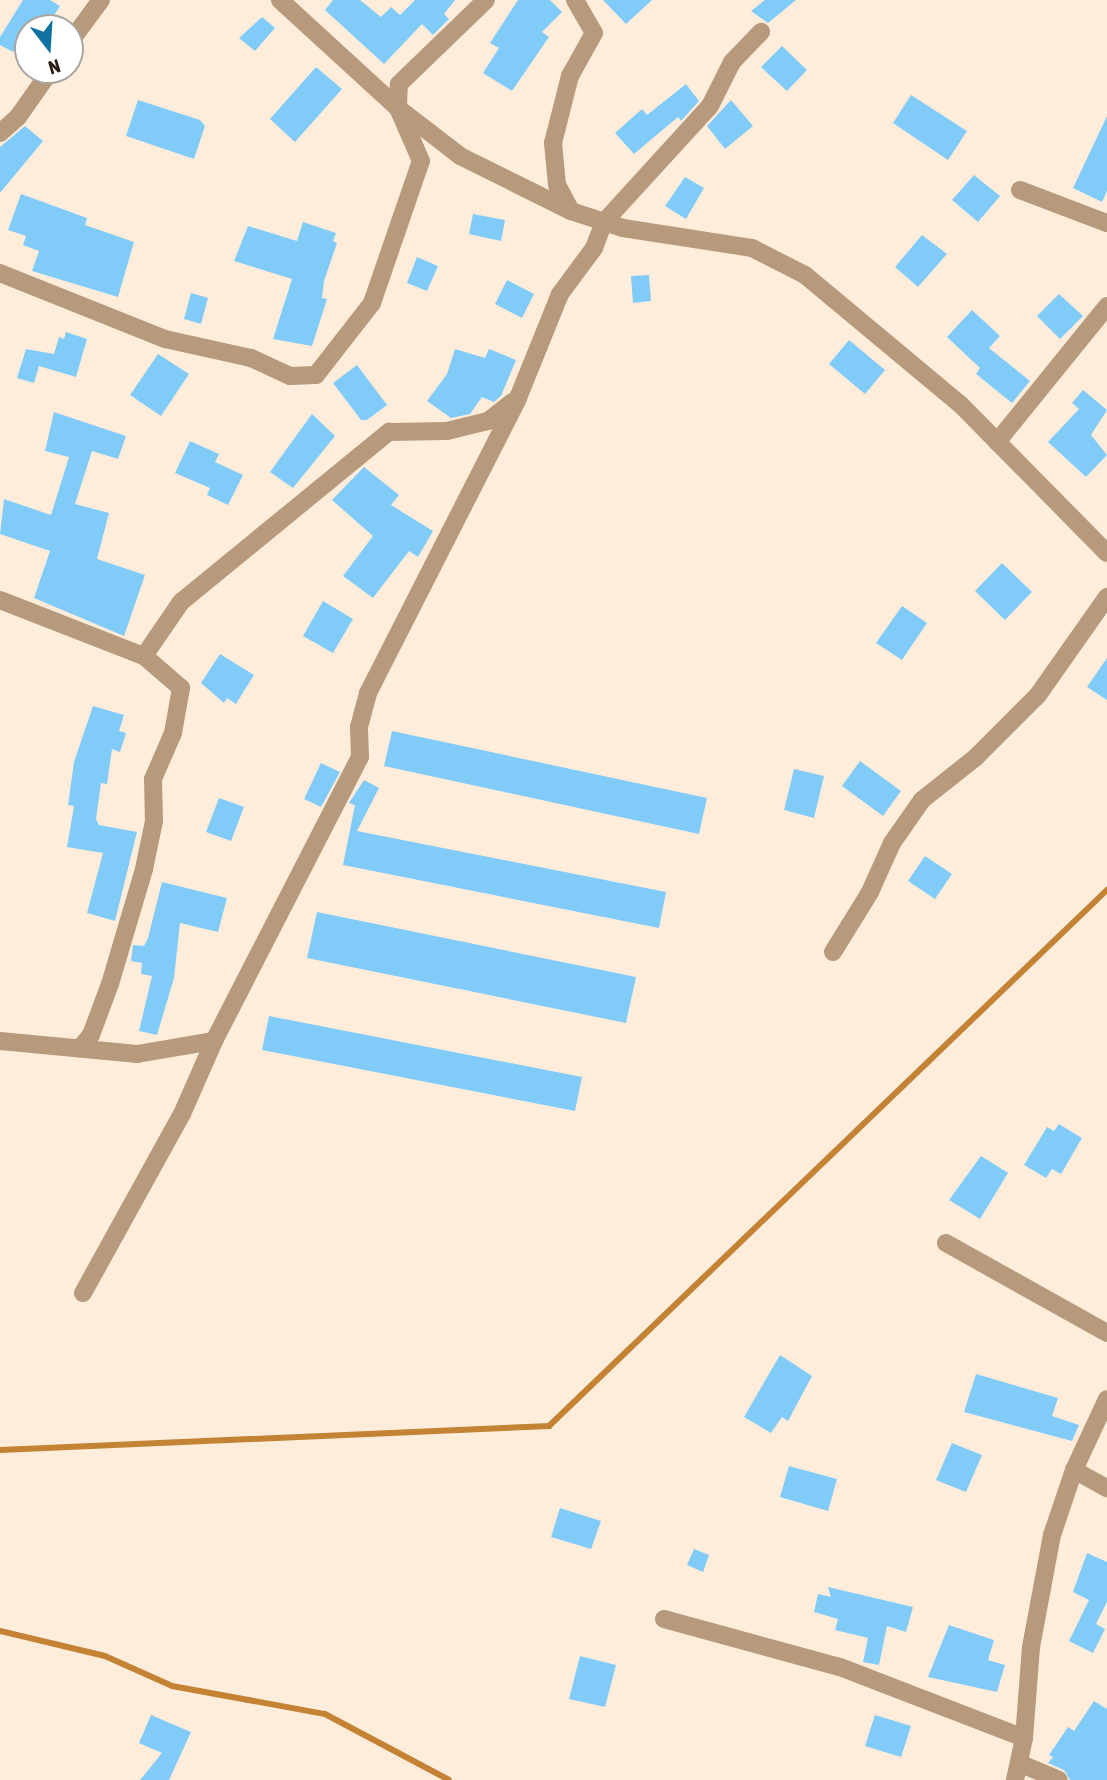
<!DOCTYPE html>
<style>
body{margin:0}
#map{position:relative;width:1107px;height:1780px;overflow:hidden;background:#ffeddc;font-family:"Asap Condensed",sans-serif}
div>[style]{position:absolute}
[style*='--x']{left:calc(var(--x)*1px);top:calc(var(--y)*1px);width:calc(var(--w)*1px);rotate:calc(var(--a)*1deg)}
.stream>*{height:6px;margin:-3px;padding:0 3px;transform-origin:3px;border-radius:3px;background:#c38234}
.building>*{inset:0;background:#81cbf8}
.street>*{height:18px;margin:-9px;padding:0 9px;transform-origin:9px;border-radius:9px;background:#b7997b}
span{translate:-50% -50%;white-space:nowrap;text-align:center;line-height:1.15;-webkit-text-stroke:7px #fff;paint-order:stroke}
.north{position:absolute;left:14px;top:14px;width:70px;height:70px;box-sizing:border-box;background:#fff;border:2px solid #aaa5a1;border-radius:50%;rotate:163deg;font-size:19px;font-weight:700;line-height:28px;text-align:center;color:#2a1f15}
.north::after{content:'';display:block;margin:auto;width:24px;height:32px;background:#0f719f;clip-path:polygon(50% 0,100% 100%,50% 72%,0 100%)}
</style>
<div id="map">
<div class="stream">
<div style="--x:0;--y:1450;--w:550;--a:-2.5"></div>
<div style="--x:549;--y:1426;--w:774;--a:-43.85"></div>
<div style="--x:0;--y:1631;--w:108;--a:13.4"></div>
<div style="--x:105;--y:1656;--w:73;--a:24.1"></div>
<div style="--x:172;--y:1686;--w:156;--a:10.4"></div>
<div style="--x:325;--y:1714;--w:140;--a:28"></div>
</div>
<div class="building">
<div style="clip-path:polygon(23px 0,50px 0,60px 6px,46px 28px,27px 27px,13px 52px,0 45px,0 37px)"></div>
<div style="clip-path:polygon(333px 0,360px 0,381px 17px,391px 7px,400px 15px,415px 0,455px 0,444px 14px,449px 19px,433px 35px,422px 24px,384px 64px,325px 10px)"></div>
<div style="clip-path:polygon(518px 0,550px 0,562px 12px,542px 32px,549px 37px,512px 91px,483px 73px,499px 48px,490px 43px)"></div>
<div style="clip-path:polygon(603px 0,652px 0,626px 24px)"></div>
<div style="clip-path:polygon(765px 0,796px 0,768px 23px,751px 11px)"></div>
<div style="clip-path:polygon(262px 17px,275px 28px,255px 51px,239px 38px)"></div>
<div style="clip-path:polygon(782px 46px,807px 70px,787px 91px,761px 67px)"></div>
<div style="clip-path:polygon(316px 67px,342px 89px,295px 142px,270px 119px)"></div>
<div style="clip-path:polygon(686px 84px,699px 101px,681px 121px,678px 117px,634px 154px,615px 133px,642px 109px,647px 115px)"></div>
<div style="clip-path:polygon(911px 95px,967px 131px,948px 160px,893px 123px)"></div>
<div style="clip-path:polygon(138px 100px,200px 120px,205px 126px,194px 159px,126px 136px)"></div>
<div style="clip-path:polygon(731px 100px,753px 126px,725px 149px,707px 126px)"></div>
<div style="clip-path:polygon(1107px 116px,1107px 191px,1102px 202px,1073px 188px)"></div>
<div style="clip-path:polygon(25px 126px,43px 141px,0 193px,0 147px)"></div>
<div style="clip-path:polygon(974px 175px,1000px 196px,978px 222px,952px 200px)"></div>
<div style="clip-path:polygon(685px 177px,704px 188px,686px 219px,665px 206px)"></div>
<div style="clip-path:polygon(21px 194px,87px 218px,85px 225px,134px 242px,118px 297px,32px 271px,39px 251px,23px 245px,26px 236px,8px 230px)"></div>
<div style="clip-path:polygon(473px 214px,505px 220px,501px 241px,469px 234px)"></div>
<div style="clip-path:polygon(303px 222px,336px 233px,333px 241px,337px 243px,324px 281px,322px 298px,327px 299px,312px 346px,273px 339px,292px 279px,234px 261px,248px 226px,297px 241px)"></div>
<div style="clip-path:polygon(922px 235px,947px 254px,918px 287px,895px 267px)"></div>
<div style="clip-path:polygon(417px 257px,438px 266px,427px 291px,407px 283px)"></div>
<div style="clip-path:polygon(649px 275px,651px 301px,633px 303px,631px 276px)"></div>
<div style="clip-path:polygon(507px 280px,534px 294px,522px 318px,495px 304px)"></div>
<div style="clip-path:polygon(191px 293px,208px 298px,201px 324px,184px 319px)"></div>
<div style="clip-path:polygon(1059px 294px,1083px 316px,1060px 339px,1037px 316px)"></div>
<div style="clip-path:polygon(972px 310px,1000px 336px,989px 348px,1030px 381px,1012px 403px,976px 374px,980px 368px,947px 337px)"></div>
<div style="clip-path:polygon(66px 332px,87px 339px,76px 377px,39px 366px,34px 383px,17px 378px,26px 349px,54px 354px,59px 337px,64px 339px)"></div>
<div style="clip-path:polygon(849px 340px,885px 370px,865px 394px,829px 364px)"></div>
<div style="clip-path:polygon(455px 349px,485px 358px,489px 349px,516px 360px,501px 396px,494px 402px,482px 397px,470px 414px,451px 418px,427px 401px,447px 374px)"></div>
<div style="clip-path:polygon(158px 354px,189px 374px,161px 416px,130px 395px)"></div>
<div style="clip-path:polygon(357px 365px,387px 405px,367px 420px,361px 420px,333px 383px)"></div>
<div style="clip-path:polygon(1083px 390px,1107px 410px,1091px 435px,1107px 455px,1086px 477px,1048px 442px,1079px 409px,1072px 403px)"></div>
<div style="clip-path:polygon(54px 412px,126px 436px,118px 459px,92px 451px,75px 504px,109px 513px,97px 559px,145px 575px,124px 636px,34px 598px,50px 551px,0 534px,4px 499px,51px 515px,69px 457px,45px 451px)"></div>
<div style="clip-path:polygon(312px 414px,335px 436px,293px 488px,270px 472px)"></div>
<div style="clip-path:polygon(190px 441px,219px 454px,215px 462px,243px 475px,228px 505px,207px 495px,210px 488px,175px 473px)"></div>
<div style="clip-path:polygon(364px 467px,399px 495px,391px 505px,433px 531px,418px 557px,409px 551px,373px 598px,343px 576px,373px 536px,332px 500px)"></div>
<div style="clip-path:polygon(1002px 563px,1032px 592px,1005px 620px,975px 591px)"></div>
<div style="clip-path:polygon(323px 601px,353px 619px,333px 653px,303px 636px)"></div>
<div style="clip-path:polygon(902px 606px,927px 623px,902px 660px,876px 643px)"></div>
<div style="clip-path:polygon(220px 654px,254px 675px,236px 704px,227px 698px,224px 703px,201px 683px)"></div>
<div style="clip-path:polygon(1107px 658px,1107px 700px,1087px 687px)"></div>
<div style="clip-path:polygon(93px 706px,124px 715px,119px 731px,126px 733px,120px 752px,112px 749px,107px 784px,101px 783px,96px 819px,99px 825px,137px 832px,115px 921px,87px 913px,103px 853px,67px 847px,74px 806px,68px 805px,74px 762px)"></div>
<div style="clip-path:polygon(392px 731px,707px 798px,699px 834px,384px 766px)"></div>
<div style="clip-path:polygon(860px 761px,901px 791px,883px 816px,842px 786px)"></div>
<div style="clip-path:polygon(321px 763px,340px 772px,321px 807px,304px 799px)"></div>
<div style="clip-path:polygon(794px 769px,824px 776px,814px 818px,784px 810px)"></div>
<div style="clip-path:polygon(364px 780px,379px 788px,357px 831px,666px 892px,659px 928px,343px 865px,355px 805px,349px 803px)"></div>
<div style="clip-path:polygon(219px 798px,244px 807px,231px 841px,206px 832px)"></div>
<div style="clip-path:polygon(925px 856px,952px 874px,935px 899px,908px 881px)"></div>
<div style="clip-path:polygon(162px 882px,227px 898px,218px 932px,180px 923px,174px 978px,157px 1035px,139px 1031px,152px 976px,141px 974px,142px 963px,131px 961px,133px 945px,144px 946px,148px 938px)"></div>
<div style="clip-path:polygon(317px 912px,636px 977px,626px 1023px,307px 958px)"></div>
<div style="clip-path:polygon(269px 1016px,582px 1077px,575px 1111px,262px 1050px)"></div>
<div style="clip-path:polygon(1059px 1124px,1082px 1138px,1061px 1174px,1052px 1169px,1046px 1178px,1024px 1165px,1047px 1127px,1054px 1131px)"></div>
<div style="clip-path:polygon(981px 1156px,1008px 1173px,980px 1219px,949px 1200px)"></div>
<div style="clip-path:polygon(780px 1355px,812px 1376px,788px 1421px,782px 1417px,771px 1433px,744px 1417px)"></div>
<div style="clip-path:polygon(976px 1374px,1058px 1398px,1052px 1416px,1079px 1425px,1072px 1441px,964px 1412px)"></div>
<div style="clip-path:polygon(952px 1443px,982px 1455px,966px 1492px,936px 1480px)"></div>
<div style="clip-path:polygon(789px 1466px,837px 1479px,828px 1511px,780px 1497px)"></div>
<div style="clip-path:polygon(560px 1508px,601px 1521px,591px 1549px,551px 1537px)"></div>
<div style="clip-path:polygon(694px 1549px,709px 1555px,703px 1572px,687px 1565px)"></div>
<div style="clip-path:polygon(1087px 1553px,1107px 1562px,1107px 1602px,1096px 1624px,1105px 1629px,1093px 1653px,1069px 1641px,1089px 1600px,1073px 1592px)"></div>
<div style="clip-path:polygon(828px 1587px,913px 1607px,906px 1632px,887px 1626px,879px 1665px,863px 1662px,868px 1638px,835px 1630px,838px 1619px,814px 1612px,818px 1594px,831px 1597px)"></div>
<div style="clip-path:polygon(949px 1625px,994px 1640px,988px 1660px,1005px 1665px,997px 1692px,928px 1677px)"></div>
<div style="clip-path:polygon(580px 1656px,616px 1665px,605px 1707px,569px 1699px)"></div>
<div style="clip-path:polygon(1094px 1701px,1107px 1709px,1107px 1780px,1070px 1780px,1064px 1770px,1048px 1763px,1053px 1757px,1049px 1755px,1068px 1727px,1074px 1731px)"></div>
<div style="clip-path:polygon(151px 1715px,191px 1732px,169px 1780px,140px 1780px,162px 1753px,139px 1743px)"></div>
<div style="clip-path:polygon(875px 1715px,911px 1726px,901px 1757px,865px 1746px)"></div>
</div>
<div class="street">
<div style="--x:280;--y:0;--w:160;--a:42.5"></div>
<div style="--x:398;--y:108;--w:78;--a:37.7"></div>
<div style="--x:460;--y:156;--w:124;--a:26.4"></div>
<div style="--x:571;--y:211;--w:55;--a:18.1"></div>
<div style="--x:623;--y:228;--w:131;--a:8.8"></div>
<div style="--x:752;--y:248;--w:59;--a:27"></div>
<div style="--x:805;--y:275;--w:202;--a:39.8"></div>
<div style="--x:960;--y:404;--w:209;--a:45.4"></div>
<div style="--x:70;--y:42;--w:52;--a:-53.6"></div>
<div style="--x:0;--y:133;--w:24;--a:-42"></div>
<div style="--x:18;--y:117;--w:57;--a:-54.9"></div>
<div style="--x:1020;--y:190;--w:93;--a:20.8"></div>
<div style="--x:571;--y:211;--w:30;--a:-118"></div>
<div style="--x:557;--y:185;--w:42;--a:-95.4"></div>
<div style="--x:553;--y:143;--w:69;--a:-75.8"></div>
<div style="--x:570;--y:76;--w:49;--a:-60.8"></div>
<div style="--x:594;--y:33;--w:38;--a:-120"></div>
<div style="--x:0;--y:273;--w:178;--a:21.8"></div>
<div style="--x:165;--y:339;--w:88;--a:12.5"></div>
<div style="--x:251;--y:358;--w:43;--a:24.8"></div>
<div style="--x:290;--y:376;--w:26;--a:-2"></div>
<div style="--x:316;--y:375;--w:91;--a:-52.1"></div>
<div style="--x:372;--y:303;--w:150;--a:-71"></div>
<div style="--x:421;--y:161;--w:58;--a:-113.5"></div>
<div style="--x:398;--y:108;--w:24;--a:-88"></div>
<div style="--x:399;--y:84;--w:121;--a:-44"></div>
<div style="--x:997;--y:442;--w:175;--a:-51"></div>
<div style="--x:0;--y:600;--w:155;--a:21.3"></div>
<div style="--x:144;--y:656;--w:65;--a:-55.6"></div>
<div style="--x:181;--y:602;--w:269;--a:-39.3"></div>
<div style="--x:389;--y:432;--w:58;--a:-1"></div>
<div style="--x:447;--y:431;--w:42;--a:-13.7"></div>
<div style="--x:488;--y:421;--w:31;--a:-38"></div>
<div style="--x:833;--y:952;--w:70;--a:-58.3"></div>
<div style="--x:870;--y:892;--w:54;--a:-65.8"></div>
<div style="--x:892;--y:843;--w:52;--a:-55.1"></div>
<div style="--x:922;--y:800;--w:68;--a:-38.4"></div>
<div style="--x:975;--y:758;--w:89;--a:-45"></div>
<div style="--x:1038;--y:695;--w:120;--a:-54.9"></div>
<div style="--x:0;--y:1041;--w:138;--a:5.4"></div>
<div style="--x:137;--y:1054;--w:78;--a:-9.6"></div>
<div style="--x:80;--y:1048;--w:17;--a:-50"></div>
<div style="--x:91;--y:1035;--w:54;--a:-69.6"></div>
<div style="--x:110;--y:984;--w:120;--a:-73.5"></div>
<div style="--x:144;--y:869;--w:49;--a:-78.2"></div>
<div style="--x:154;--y:821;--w:42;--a:-91.4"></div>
<div style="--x:153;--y:779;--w:50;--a:-66.5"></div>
<div style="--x:173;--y:733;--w:46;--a:-79.9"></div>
<div style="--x:181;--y:688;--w:49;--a:-139.1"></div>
<div style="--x:946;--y:1243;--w:184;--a:29.2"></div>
<div style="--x:83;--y:1293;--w:205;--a:-61.1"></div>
<div style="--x:182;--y:1114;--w:80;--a:-66.3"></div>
<div style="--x:214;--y:1041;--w:319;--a:-62.8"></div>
<div style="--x:360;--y:757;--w:30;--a:-92"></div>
<div style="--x:359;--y:727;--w:35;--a:-75"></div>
<div style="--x:368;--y:693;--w:331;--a:-63"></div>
<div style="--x:518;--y:398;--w:112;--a:-68"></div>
<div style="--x:560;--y:294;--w:57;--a:-53.5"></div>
<div style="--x:594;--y:248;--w:28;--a:-69"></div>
<div style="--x:604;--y:222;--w:157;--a:-47.6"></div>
<div style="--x:710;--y:106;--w:49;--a:-63.4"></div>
<div style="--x:732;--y:62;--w:42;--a:-46"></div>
<div style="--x:1074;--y:1470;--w:38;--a:29"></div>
<div style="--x:664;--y:1619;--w:182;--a:15.3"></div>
<div style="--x:840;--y:1667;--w:197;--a:21.1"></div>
<div style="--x:1019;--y:1763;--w:43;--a:23"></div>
<div style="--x:1015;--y:1780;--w:43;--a:-77.9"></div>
<div style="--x:1024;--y:1738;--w:91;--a:-85.6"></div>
<div style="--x:1031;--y:1647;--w:114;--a:-79.4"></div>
<div style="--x:1052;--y:1535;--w:69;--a:-71.3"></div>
<div style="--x:1074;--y:1470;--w:78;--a:-65.1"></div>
</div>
<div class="north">N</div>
</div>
